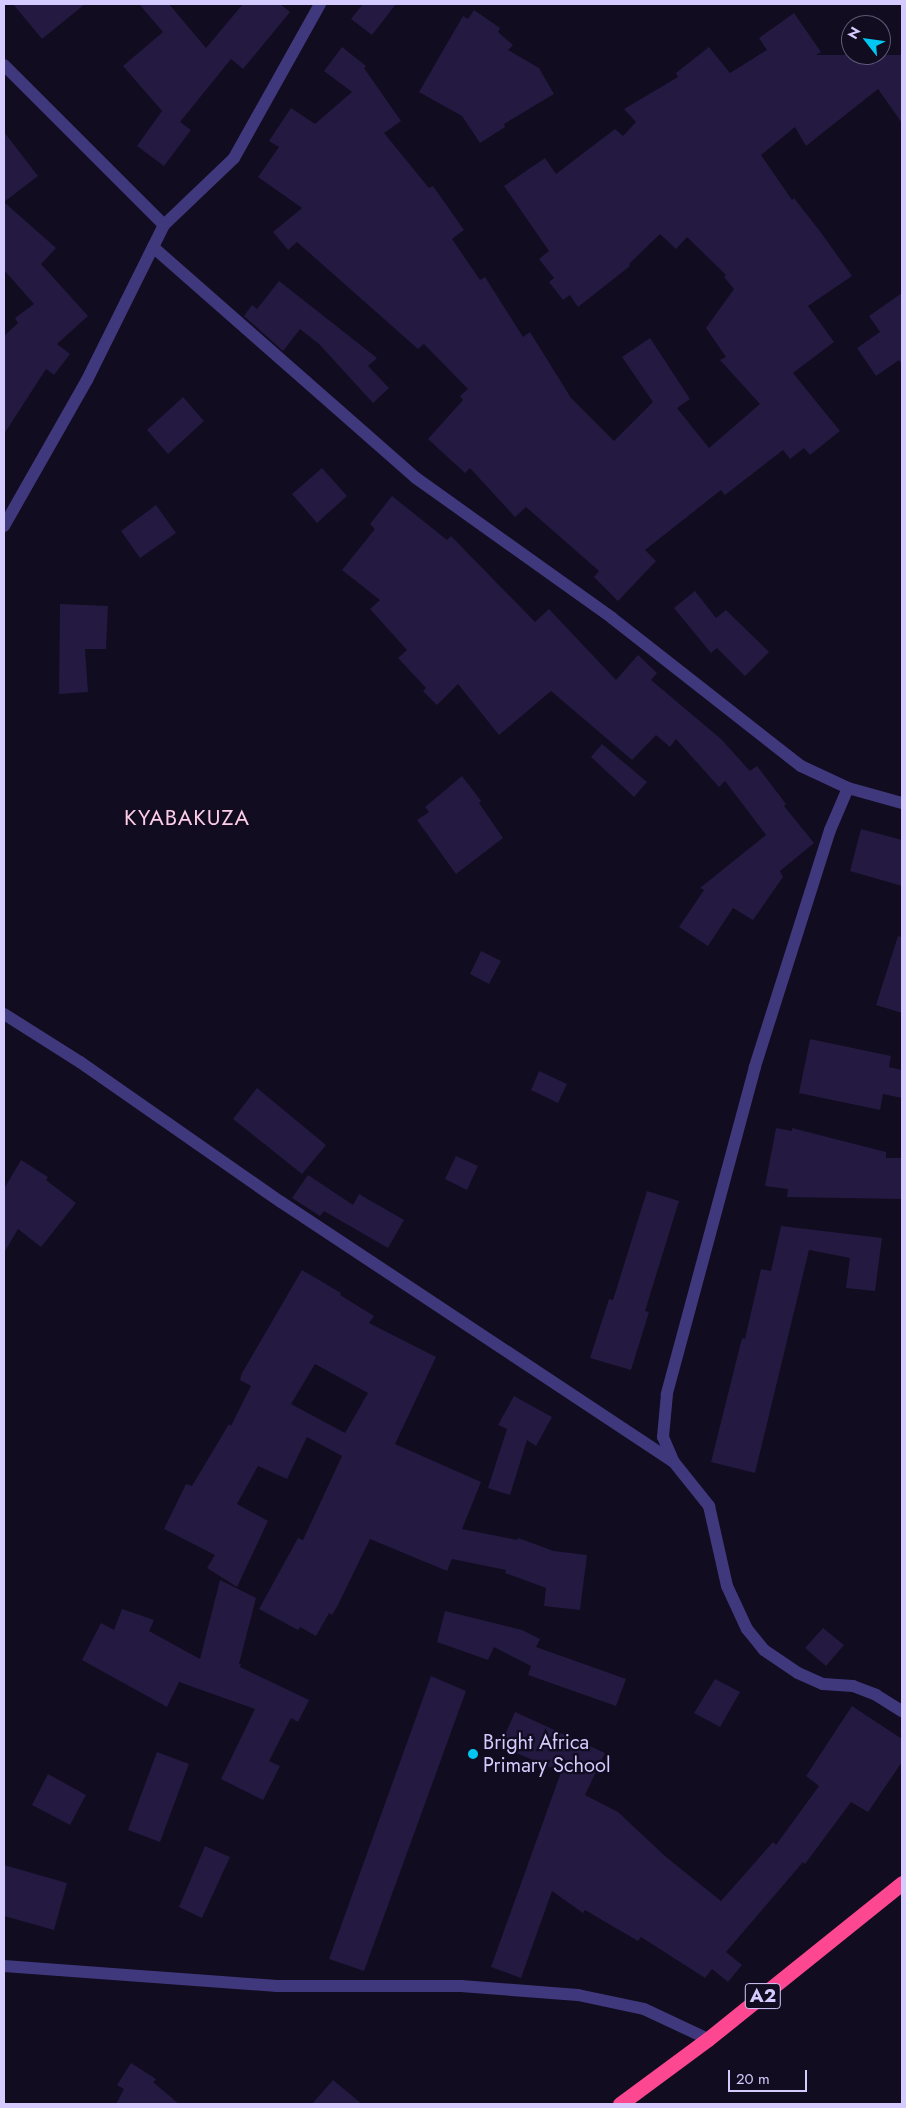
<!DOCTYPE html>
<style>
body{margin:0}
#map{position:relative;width:906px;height:2108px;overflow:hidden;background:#110c1f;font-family:Jost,sans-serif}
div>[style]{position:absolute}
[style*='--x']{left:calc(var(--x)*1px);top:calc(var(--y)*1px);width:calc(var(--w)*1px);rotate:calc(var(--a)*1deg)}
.building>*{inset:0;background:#241940}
.street>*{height:12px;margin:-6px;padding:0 6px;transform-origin:6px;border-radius:6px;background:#40387d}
.highway>*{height:15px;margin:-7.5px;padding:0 7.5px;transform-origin:7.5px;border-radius:7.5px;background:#fd4790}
.dots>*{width:14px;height:14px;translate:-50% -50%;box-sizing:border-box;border:2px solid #110c1f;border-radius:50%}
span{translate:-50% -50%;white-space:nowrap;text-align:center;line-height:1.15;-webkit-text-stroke:4.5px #110c1f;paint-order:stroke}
.shield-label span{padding:1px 4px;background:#110c1f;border:1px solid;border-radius:4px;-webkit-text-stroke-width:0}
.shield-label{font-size:19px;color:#d5cbfe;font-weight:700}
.poi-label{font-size:20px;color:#d5cbfe}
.left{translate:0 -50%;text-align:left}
.quarter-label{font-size:22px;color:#fecde8;letter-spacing:1px}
.frame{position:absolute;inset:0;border:5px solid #d5cbfe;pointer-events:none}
.north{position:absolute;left:841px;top:15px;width:50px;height:50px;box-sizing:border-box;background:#110c1f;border:1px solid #5f5878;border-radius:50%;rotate:300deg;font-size:14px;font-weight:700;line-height:20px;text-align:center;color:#d5cbfe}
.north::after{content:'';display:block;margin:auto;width:18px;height:22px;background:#03c7f3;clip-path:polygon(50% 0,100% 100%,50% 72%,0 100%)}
.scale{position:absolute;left:728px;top:2070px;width:79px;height:22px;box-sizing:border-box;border:2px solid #d5cbfe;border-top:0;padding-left:6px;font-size:15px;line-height:18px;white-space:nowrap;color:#d5cbfe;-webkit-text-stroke:4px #110c1f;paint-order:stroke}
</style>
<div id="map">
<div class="building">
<div style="clip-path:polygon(13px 4px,85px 4px,42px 39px)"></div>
<div style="clip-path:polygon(139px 4px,169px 4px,206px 48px,243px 4px,280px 4px,290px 12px,243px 69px,231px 59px,180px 122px,191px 130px,164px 166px,137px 146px,162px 111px,123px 66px,163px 32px)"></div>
<div style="clip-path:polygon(363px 4px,396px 4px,372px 35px,351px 19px)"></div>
<div style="clip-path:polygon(474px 10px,500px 28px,498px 32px,513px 45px,508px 50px,539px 68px,554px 94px,504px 124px,505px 127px,480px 143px,462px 116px,419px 92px,463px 16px,468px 19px)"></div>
<div style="clip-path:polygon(794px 13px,821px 52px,816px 55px,902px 55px,902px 123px,878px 89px,806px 146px,795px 127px,761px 155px,792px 200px,794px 198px,822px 234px,852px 276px,808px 306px,834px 342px,793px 373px,840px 431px,810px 455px,804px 448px,790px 459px,783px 450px,725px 495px,721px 490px,645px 550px,656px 561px,618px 601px,594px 577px,599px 571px,526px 507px,515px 517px,470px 468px,465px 473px,428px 439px,463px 400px,460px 396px,468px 389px,424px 344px,418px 349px,297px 242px,288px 250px,273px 232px,302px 208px,258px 177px,279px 147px,269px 141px,291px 108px,315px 124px,352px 92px,324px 71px,342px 47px,366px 66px,364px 68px,401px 121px,384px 133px,429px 188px,433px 186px,464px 230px,452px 239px,480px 280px,485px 277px,523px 337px,530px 332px,571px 398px,614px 441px,653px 402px,622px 357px,650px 338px,690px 399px,677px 408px,709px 448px,760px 404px,720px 360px,726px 357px,706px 328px,734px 289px,724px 277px,726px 275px,687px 237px,676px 249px,660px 234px,629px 264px,630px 266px,578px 307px,570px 295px,563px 300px,549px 282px,554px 278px,539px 259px,549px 251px,504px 186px,545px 158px,556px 174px,615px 129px,623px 136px,636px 122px,624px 109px,678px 77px,676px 73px,709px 47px,730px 73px,767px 50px,759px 38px)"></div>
<div style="clip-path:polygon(4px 132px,38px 176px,4px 202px,56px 248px,41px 264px,88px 316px,57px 344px,70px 354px,54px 375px,46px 369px,4px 434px,4px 336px,18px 323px,15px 318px,34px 304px,4px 270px)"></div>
<div style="clip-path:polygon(279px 281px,377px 358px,368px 366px,389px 388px,373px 403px,319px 344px,300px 329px,283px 351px,244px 316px,252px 305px,257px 309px)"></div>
<div style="clip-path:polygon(902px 293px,902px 365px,899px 360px,876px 376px,857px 348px,880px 332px,869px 316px)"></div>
<div style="clip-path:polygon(183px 397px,204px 421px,168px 454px,147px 430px)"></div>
<div style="clip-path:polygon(322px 468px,347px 496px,317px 523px,292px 494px)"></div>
<div style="clip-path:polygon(392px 496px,447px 540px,451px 536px,535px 622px,549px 609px,616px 680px,638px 655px,657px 673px,651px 680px,721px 739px,750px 771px,757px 766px,786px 804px,784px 806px,814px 843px,780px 871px,783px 877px,753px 920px,733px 908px,708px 946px,679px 927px,704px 890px,700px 888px,766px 835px,725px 781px,719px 787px,676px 739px,670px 747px,656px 735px,632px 760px,551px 691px,499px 735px,458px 684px,437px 705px,423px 691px,426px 688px,398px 658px,407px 650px,370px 609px,380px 600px,342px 570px,375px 529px,370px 524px)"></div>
<div style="clip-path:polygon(156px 505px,176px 533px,140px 558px,121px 531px)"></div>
<div style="clip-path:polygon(695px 591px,716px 618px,726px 610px,769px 652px,745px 676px,717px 648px,711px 653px,674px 608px)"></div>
<div style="clip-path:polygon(60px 604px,108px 606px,106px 649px,85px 649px,88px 692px,59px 694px)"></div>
<div style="clip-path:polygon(602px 744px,647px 782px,634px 797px,591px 757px)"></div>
<div style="clip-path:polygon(462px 776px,481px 801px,479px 803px,503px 838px,456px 874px,417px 820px,429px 812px,425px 807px)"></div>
<div style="clip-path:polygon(861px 829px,902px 840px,902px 886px,850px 871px)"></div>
<div style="clip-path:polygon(898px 936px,902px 937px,902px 1013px,876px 1005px)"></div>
<div style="clip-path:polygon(481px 951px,501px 961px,489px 984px,470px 974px)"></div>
<div style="clip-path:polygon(810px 1039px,891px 1056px,889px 1067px,902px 1070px,902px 1098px,883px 1094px,880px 1110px,799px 1093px)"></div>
<div style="clip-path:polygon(539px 1071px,567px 1084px,558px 1103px,531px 1090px)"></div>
<div style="clip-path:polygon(257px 1088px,326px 1145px,302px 1174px,233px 1119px)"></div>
<div style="clip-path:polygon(776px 1128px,792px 1131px,792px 1128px,886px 1152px,886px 1158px,902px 1158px,902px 1199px,787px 1197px,788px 1189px,765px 1186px)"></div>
<div style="clip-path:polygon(456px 1156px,478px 1166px,467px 1190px,445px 1179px)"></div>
<div style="clip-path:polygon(21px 1160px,48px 1177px,46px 1180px,76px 1203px,41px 1247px,18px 1229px,4px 1253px,4px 1189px)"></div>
<div style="clip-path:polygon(308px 1175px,353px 1205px,359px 1194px,404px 1220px,388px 1248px,324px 1211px,320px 1216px,292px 1198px)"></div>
<div style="clip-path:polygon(647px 1191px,679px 1201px,645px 1311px,649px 1312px,631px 1370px,590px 1358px,609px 1299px,613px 1300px)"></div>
<div style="clip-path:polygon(781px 1226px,882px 1238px,875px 1291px,846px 1288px,850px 1258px,809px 1250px,755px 1473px,711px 1462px,742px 1338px,745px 1339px,761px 1269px,771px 1271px)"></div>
<div style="clip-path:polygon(evenodd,302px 1270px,341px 1293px,340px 1295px,374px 1316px,369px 1323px,436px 1357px,395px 1444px,481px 1482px,462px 1529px,517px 1540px,518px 1538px,554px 1551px,587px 1555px,580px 1610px,544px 1606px,546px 1588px,505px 1573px,506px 1570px,452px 1559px,447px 1571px,370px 1539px,338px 1605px,332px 1615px,329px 1613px,316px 1636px,300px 1627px,298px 1630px,259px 1609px,298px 1538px,303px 1540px,342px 1456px,307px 1437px,287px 1479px,258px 1466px,237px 1504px,268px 1521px,237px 1587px,207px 1568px,215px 1555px,164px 1529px,186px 1484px,192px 1486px,229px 1424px,231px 1426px,251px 1386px,240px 1380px,242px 1373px,302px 1270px,315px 1364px,368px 1393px,345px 1433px,291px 1404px,315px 1364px)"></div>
<div style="clip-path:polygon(514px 1396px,552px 1417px,536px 1446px,527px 1440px,510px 1495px,488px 1488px,507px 1429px,498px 1425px)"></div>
<div style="clip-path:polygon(220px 1580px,256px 1598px,239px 1664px,241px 1664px,240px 1667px,309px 1700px,298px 1722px,291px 1718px,269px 1761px,280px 1766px,263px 1800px,221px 1779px,255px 1709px,179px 1682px,167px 1707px,82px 1660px,101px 1623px,114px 1630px,122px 1609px,154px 1620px,149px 1631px,200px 1659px)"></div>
<div style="clip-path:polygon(445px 1611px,522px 1630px,540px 1639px,536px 1647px,626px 1679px,616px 1706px,528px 1675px,531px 1666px,494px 1647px,488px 1660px,437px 1642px)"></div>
<div style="clip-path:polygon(823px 1628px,844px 1645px,826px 1666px,805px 1648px)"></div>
<div style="clip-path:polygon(431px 1676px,466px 1691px,364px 1971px,329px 1959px)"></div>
<div style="clip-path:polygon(715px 1679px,740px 1692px,720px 1727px,694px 1713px)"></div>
<div style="clip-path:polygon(852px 1706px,902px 1739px,902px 1762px,868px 1812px,851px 1802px,805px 1864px,803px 1862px,726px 1952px,742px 1965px,728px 1982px,712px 1969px,705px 1978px,641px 1937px,638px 1941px,585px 1910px,583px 1913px,552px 1891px,521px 1978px,491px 1967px,561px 1772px,500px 1746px,515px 1712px,605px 1753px,585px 1795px,618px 1812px,666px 1857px,721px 1901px,773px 1842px,776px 1845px,819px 1786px,806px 1776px)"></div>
<div style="clip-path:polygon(157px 1752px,189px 1764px,160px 1842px,128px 1830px)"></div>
<div style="clip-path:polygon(48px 1774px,86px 1795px,70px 1825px,32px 1805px)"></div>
<div style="clip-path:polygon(205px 1846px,230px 1857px,202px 1918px,179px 1907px)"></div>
<div style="clip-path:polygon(4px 1865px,67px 1883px,54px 1930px,4px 1916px)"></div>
<div style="clip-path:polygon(131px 2063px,156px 2079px,153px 2082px,179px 2104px,116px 2104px,124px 2089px,117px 2085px)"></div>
<div style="clip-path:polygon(333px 2080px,362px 2104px,312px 2104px)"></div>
</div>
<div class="street">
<div style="--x:4;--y:65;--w:226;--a:45"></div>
<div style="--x:153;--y:247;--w:350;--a:41.3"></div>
<div style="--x:416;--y:478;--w:241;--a:35.5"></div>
<div style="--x:612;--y:618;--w:240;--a:38.1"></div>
<div style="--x:801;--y:766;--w:52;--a:25.1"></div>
<div style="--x:848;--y:788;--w:56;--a:15.5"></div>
<div style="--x:4;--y:526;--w:168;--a:-60.4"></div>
<div style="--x:87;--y:380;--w:173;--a:-63.6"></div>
<div style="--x:164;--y:225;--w:97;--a:-43.7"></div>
<div style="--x:234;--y:158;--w:176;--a:-60.8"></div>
<div style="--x:848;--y:788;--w:46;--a:113.2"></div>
<div style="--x:830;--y:830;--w:249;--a:107.6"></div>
<div style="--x:755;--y:1067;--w:339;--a:105.1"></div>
<div style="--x:667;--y:1394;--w:43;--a:95.3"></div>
<div style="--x:663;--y:1437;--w:26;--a:67"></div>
<div style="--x:673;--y:1461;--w:58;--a:51.3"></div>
<div style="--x:709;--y:1506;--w:82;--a:77.3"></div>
<div style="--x:727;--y:1586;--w:47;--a:65.1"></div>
<div style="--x:747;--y:1629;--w:27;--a:51"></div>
<div style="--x:764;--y:1650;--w:41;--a:34.1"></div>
<div style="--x:798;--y:1673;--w:27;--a:24"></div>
<div style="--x:823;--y:1684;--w:30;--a:4"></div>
<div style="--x:853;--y:1686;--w:25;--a:21"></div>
<div style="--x:876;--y:1695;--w:31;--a:32"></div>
<div style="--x:4;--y:1014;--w:90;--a:32.3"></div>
<div style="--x:80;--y:1062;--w:245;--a:34.9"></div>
<div style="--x:281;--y:1202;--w:470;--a:33.5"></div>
<div style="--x:4;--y:1966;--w:274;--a:4.2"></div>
<div style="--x:277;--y:1986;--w:184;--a:0"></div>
<div style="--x:461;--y:1986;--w:117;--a:4.4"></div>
<div style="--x:578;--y:1995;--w:67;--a:12"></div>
<div style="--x:644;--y:2009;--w:71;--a:25.1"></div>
</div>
<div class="highway">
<div style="--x:620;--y:2104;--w:109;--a:-36.5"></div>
<div style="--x:708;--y:2039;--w:249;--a:-38.8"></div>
</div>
<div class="dots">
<div style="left:473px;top:1754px;background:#03c7f3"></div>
</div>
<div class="shield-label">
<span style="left:763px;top:1996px">A2</span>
</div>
<div class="poi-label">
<span class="left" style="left:483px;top:1754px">Bright Africa<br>Primary School</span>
</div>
<div class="quarter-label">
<span style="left:187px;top:818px">KYABAKUZA</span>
</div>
<div class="frame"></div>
<div class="north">N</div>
<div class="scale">20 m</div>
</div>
